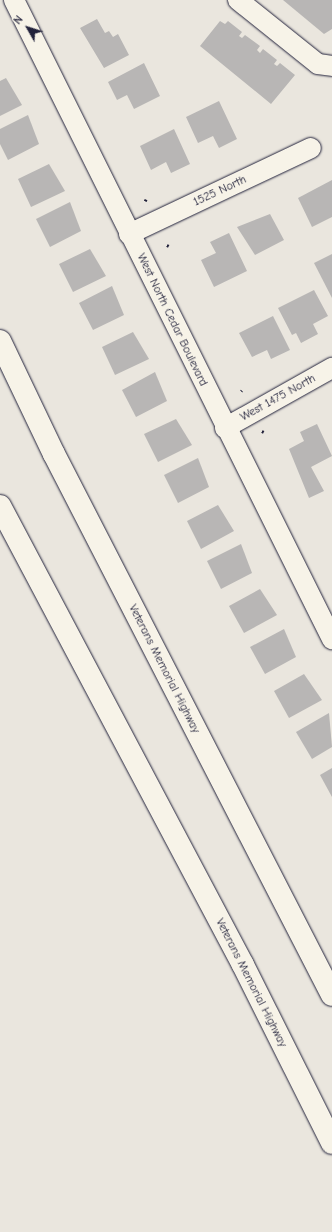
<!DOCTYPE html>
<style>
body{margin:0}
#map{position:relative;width:332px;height:1232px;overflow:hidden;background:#eae6de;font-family:"Comic Neue",sans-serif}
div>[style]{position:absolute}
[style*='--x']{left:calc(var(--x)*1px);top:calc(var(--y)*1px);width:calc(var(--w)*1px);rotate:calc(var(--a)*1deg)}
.building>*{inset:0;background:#b8b6b5}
.path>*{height:2.5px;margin-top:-1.25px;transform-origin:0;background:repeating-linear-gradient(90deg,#22223b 0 4px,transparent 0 7px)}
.roads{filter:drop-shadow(0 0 1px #22223b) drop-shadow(0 0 1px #22223b)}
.minor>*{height:20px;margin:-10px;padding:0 10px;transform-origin:10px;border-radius:10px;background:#f7f3e8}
.highway>*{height:22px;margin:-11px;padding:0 11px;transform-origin:11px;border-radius:11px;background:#f7f3e8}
span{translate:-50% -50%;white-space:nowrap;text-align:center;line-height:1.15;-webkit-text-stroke:3px #f7f3e8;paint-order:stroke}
.street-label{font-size:12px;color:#22223b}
.north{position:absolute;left:8px;top:8px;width:40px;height:40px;-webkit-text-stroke:3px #f7f3e8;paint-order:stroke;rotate:309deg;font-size:11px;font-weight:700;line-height:16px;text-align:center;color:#22223b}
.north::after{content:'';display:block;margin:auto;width:14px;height:18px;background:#22223b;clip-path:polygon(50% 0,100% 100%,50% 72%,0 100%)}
</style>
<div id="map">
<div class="building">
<div style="clip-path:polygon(283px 0,332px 0,332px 29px,324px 34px)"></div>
<div style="clip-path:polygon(97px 19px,105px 33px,109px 31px,113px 37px,118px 34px,129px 55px,104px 68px,80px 28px)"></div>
<div style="clip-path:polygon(220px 21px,225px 24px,228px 21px,242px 32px,239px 36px,242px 38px,245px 35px,260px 46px,257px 50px,260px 53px,263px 49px,277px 60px,274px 64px,277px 66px,280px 63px,295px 75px,271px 104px,200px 46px)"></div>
<div style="clip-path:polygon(144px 63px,160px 96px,134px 109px,127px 95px,117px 100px,108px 82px)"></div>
<div style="clip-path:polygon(6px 78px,22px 105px,0 116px,0 81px)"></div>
<div style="clip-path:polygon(219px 101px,237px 139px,219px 148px,213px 136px,198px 143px,186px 117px)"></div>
<div style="clip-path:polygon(28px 115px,39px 144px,8px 160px,0 144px,0 129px)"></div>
<div style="clip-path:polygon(174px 129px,190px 164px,171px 173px,166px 162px,151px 170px,140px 146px)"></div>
<div style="clip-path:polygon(49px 164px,65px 191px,31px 207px,18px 179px)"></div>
<div style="clip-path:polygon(332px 180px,332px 217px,312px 227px,298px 198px)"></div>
<div style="clip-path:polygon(70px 202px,81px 231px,50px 247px,36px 219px)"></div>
<div style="clip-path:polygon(270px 214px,284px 240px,255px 255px,237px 227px)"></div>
<div style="clip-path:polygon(229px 233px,247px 271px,214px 287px,201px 260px,216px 253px,210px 242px)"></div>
<div style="clip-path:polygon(90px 249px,106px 276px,73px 292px,59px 264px)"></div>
<div style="clip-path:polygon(332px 254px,332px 298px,314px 263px)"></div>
<div style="clip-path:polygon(112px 286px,124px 315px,93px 330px,79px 303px)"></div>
<div style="clip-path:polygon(314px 290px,328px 316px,313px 324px,318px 334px,301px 343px,296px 333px,292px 335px,278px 308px)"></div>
<div style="clip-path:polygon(273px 316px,290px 350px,271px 359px,267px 350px,252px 357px,239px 333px)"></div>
<div style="clip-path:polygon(133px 332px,149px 359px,115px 375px,102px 347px)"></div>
<div style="clip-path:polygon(155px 372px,167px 401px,136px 417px,122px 390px)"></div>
<div style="clip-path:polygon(176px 419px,192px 445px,158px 462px,144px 434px)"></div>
<div style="clip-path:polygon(317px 424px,332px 456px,311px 467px,324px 491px,309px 498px,289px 449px,304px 441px,300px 432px)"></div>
<div style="clip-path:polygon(198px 458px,209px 487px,178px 503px,164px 475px)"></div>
<div style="clip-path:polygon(218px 505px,234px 531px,201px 549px,187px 521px)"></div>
<div style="clip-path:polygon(241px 544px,252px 573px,221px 589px,207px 561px)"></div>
<div style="clip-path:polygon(260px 589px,277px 615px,244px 633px,229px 606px)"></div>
<div style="clip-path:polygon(284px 629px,296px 657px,265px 674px,250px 647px)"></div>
<div style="clip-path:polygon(304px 674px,322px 700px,289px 718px,274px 691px)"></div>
<div style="clip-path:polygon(329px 713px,332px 747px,312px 759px,296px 732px)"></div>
<div style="clip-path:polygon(332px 768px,332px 797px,320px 775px)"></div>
</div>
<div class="path">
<div style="--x:145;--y:201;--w:2;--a:-63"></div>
<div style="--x:167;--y:245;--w:2;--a:27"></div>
<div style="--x:241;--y:391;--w:1;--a:-45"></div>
<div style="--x:262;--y:431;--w:2;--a:27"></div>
</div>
<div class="roads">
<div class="minor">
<div style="--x:14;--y:0;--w:714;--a:63.54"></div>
<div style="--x:238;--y:0;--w:102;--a:38.7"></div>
<div style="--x:318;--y:64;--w:14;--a:8"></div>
<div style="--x:129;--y:234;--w:201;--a:-25.3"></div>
<div style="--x:225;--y:428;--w:123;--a:-29.3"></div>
</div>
<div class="highway">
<div style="--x:0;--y:341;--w:125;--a:64.5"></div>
<div style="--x:54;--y:454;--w:608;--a:62.8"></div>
<div style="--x:0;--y:506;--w:519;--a:62.1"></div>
<div style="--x:243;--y:965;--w:199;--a:63.4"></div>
</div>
</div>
<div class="street-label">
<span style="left:220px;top:191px;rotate:-25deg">1525 North</span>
<span style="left:172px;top:320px;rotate:64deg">West North Cedar Boulevard</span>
<span style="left:278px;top:398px;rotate:-29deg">West 1475 North</span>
<span style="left:164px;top:669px;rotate:63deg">Veterans Memorial Highway</span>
<span style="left:251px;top:983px;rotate:63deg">Veterans Memorial Highway</span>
</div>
<div class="north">N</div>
</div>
